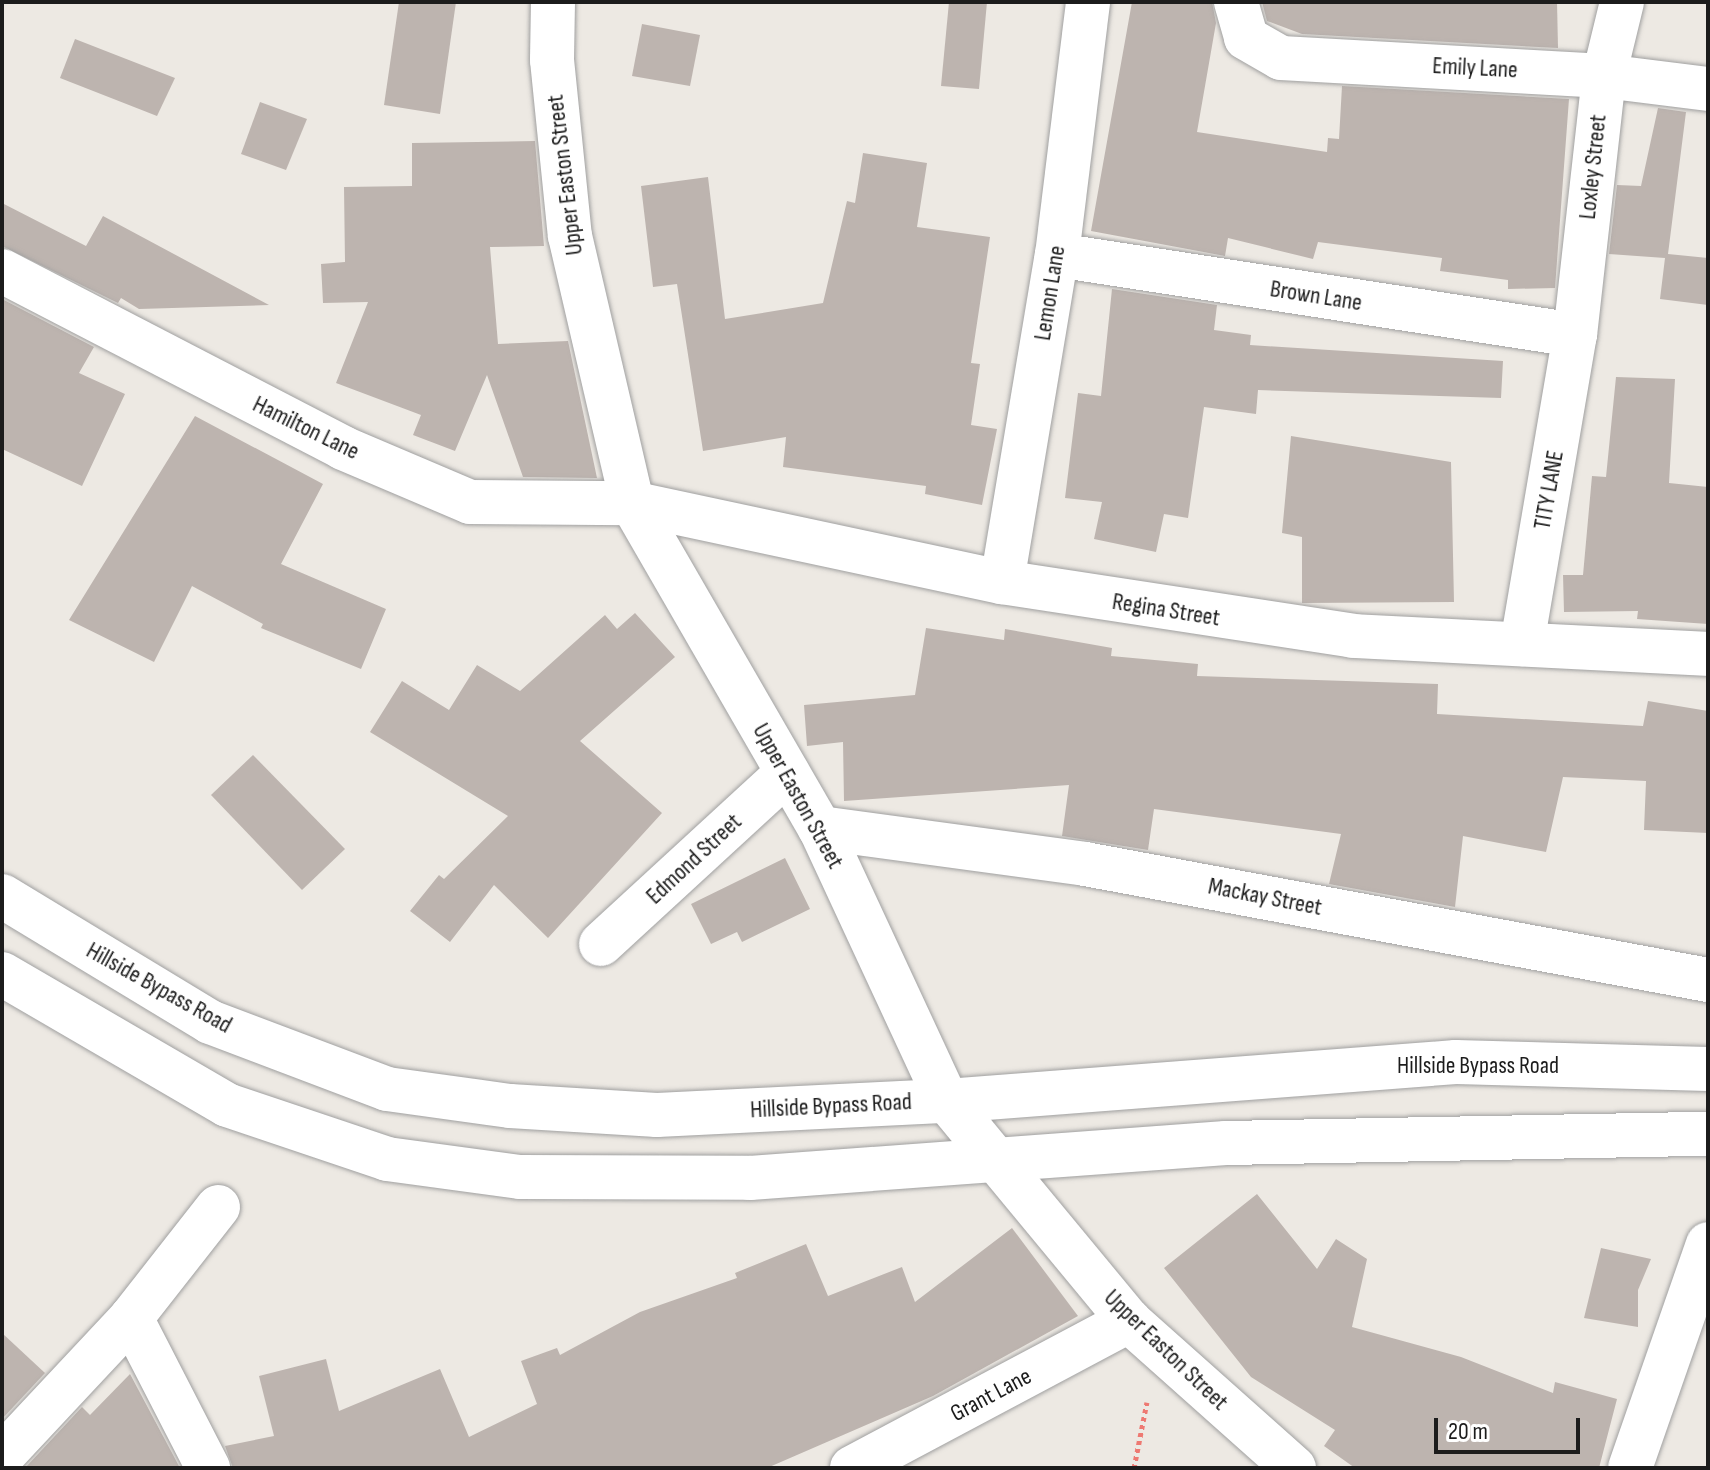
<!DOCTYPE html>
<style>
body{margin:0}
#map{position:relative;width:1710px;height:1470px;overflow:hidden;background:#ede9e3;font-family:"Sofia Sans Condensed",sans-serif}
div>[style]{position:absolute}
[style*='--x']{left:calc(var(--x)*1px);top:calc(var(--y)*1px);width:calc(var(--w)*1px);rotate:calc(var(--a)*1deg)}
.building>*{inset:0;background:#bdb4af}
.path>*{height:5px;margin-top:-2.5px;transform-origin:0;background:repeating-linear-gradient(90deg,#ee7972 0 4px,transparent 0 8px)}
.roads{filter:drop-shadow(0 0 2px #a0a0a0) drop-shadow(0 0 2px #a0a0a0)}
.minor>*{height:44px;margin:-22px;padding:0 22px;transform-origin:22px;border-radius:22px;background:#fff}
.tertiary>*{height:44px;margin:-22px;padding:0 22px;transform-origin:22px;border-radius:22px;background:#fff}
span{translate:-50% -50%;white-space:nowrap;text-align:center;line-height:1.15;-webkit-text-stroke:6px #fff;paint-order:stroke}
.street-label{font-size:24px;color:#1c1c1c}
.frame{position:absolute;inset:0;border:4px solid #1c1c1c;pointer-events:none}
.scale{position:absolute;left:1434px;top:1418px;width:146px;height:36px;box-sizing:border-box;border:4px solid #1c1c1c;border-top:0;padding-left:10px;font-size:24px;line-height:28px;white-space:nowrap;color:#1c1c1c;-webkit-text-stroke:6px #fff;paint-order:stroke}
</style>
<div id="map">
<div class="building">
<div style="clip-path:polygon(399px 2px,456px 2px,440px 114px,384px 105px)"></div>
<div style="clip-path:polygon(949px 2px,987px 2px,979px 89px,941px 86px)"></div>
<div style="clip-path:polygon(1132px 2px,1212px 2px,1216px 23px,1197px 132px,1327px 152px,1328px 138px,1339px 139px,1342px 86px,1569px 99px,1555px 288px,1508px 289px,1508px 280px,1440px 271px,1442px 258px,1318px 242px,1313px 259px,1228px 238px,1225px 256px,1091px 231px)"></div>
<div style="clip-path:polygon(1262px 2px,1557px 2px,1558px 48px,1302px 34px,1267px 21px)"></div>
<div style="clip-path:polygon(642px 24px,700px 35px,690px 86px,632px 76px)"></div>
<div style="clip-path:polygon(75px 39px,175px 78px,157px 116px,60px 78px)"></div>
<div style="clip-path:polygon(260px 102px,307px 119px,286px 170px,241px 154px)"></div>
<div style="clip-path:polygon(1658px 108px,1686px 112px,1668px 254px,1708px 258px,1708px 305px,1660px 299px,1665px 258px,1609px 254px,1617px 185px,1641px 186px)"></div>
<div style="clip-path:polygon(535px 141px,544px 246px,490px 247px,498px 344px,568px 341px,597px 478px,523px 477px,487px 375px,455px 451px,413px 435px,421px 415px,336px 383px,368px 302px,323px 303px,321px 264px,345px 262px,344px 187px,412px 186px,412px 143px)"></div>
<div style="clip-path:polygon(863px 153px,927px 163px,917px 227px,990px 237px,971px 363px,980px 364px,971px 425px,997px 429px,982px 505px,925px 494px,926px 486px,783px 467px,786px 437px,703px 451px,677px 284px,653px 287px,641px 186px,708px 177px,725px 319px,823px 303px,847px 201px,855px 203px)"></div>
<div style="clip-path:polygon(2px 203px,86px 246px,103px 216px,269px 305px,139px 309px,121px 298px,118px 303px,2px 246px)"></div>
<div style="clip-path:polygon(1112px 289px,1217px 305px,1214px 330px,1251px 335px,1250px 345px,1503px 361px,1501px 398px,1258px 390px,1256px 414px,1204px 407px,1188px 518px,1164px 514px,1156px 552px,1094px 539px,1102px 502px,1065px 498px,1078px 393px,1101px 396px)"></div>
<div style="clip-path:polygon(2px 299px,94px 347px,79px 373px,125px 394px,82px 486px,2px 449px)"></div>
<div style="clip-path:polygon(1616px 377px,1675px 379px,1669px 483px,1708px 487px,1708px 624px,1637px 619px,1638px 611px,1564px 612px,1563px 575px,1583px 575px,1592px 476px,1606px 477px)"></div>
<div style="clip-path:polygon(195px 416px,323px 484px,281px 564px,386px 609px,361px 669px,261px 628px,263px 624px,192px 586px,154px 662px,69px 620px)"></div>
<div style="clip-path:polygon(1291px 436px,1451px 462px,1454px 602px,1302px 603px,1302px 537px,1282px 533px)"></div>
<div style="clip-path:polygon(635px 613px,675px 657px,580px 741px,662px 813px,548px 938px,494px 885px,450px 942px,410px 911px,439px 875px,444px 879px,508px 816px,370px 732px,402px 681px,449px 710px,477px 665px,520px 691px,605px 615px,617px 629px)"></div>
<div style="clip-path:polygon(926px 628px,1004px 640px,1005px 629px,1112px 648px,1111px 656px,1198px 664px,1197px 676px,1438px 684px,1437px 714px,1643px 726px,1648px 701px,1708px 711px,1708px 833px,1644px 830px,1646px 781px,1563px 777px,1546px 852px,1463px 836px,1455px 907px,1329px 884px,1341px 834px,1154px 809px,1148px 850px,1062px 836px,1069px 785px,844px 801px,843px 742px,807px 746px,804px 705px,915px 695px)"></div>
<div style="clip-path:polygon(253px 755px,345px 849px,302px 890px,211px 795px)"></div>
<div style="clip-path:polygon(785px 858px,810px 909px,742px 942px,737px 932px,711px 944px,691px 904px)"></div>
<div style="clip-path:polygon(1257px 1194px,1317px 1269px,1336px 1239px,1367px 1259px,1352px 1327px,1461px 1357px,1553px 1393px,1555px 1382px,1617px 1399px,1599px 1468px,1355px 1468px,1324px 1446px,1335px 1430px,1251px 1377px,1164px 1268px)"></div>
<div style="clip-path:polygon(1012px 1228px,1078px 1316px,933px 1396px,767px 1468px,233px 1468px,225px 1446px,274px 1436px,259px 1376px,326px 1359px,339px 1411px,440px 1369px,469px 1437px,537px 1404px,521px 1361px,557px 1348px,560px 1355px,640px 1312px,737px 1278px,735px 1273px,806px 1244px,828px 1296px,902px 1267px,915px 1302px)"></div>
<div style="clip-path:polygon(1601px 1248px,1651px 1259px,1638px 1290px,1638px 1327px,1584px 1318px)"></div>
<div style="clip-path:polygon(2px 1333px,45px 1373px,2px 1419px)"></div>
<div style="clip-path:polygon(130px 1374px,180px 1468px,25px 1468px,82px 1407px,90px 1415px)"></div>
</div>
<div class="path">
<div style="--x:1134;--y:1468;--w:67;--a:-78.9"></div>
</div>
<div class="roads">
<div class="minor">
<div style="--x:553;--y:2;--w:58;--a:91"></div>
<div style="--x:552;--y:60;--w:177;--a:84.2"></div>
<div style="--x:570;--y:236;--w:274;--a:76.9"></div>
<div style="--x:632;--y:503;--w:375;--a:60"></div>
<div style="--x:820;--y:828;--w:301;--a:65.1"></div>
<div style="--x:947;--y:1101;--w:286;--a:50.4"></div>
<div style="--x:1129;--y:1321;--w:221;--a:41.7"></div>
<div style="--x:1236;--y:2;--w:37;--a:74"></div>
<div style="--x:1246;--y:38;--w:40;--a:29.7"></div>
<div style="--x:1281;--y:58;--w:324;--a:3.2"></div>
<div style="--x:1604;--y:76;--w:105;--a:7.1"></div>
<div style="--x:1057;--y:255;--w:524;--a:8.78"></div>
<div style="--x:2;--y:271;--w:384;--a:27.4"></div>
<div style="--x:343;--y:448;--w:138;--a:23"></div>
<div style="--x:470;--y:502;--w:162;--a:0.4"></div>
<div style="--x:632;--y:503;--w:378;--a:12.1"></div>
<div style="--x:1002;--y:582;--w:355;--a:8.7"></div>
<div style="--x:1353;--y:636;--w:355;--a:2.9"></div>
<div style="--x:1002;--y:582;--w:332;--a:-80.5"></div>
<div style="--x:1057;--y:255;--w:255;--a:-83"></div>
<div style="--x:1522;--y:644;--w:314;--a:-80.3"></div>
<div style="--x:1575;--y:335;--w:261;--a:-83.6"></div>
<div style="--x:1604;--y:76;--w:76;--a:-76.3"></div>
<div style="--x:820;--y:828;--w:267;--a:7.7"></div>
<div style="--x:1085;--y:864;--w:634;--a:10.55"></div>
<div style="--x:601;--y:944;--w:253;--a:-42.6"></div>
<div style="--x:131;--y:1318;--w:169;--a:62.8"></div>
<div style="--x:2;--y:1456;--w:189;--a:-46.9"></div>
<div style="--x:131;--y:1318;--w:141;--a:-51.9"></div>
<div style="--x:852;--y:1468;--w:314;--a:-28"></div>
<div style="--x:1630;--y:1468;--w:237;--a:-70.8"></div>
</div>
<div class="tertiary">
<div style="--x:2;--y:896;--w:243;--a:31.2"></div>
<div style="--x:210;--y:1022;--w:189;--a:20.7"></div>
<div style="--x:387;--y:1089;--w:124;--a:7.9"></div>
<div style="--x:510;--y:1106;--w:147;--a:3.5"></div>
<div style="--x:657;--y:1115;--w:290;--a:-2.8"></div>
<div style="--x:947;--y:1101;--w:510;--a:-4.38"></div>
<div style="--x:1456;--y:1062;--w:252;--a:1.6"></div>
<div style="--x:2;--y:974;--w:260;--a:30.2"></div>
<div style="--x:227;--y:1105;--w:169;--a:18.6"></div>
<div style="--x:387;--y:1159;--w:134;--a:7.7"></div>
<div style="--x:520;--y:1177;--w:230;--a:0.2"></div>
<div style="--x:750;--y:1178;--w:477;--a:-4.2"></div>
<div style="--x:1226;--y:1143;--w:482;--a:-1.1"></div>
</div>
</div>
<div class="street-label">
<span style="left:1475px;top:68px;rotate:3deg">Emily Lane</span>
<span style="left:1593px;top:167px;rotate:-84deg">Loxley Street</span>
<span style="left:565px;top:175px;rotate:-97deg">Upper Easton Street</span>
<span style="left:1050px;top:293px;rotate:-81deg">Lemon Lane</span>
<span style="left:1316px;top:296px;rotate:9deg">Brown Lane</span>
<span style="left:306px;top:428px;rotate:26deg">Hamilton Lane</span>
<span style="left:1549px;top:490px;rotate:-80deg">TITY LANE</span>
<span style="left:1166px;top:610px;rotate:9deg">Regina Street</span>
<span style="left:798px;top:796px;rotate:61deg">Upper Easton Street</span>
<span style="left:694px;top:859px;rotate:-43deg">Edmond Street</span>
<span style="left:1265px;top:897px;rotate:11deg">Mackay Street</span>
<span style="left:159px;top:988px;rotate:29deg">Hillside Bypass Road</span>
<span style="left:1478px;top:1066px">Hillside Bypass Road</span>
<span style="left:831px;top:1106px;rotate:-3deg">Hillside Bypass Road</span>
<span style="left:1166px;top:1350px;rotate:44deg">Upper Easton Street</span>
<span style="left:991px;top:1395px;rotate:-28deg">Grant Lane</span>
</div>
<div class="frame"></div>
<div class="scale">20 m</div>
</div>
